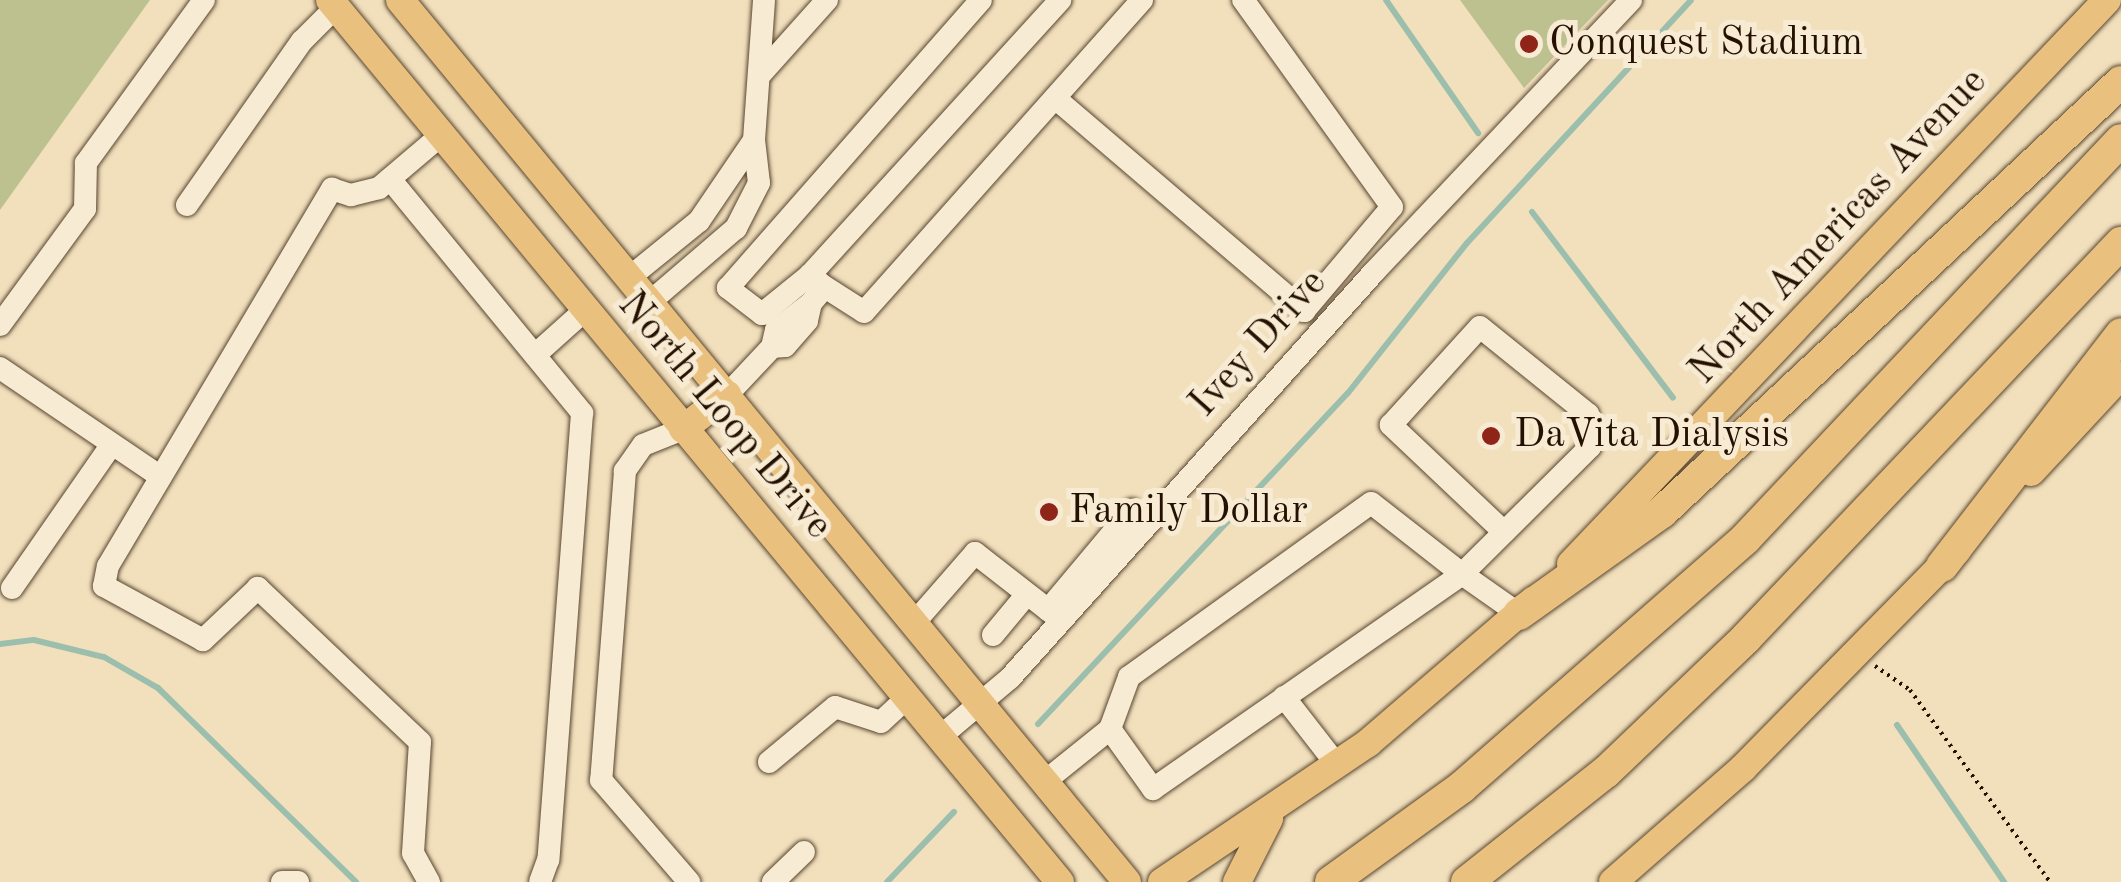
<!DOCTYPE html>
<style>
body{margin:0}
#map{position:relative;width:2121px;height:882px;overflow:hidden;background:#f2e0bd;font-family:"Old Standard TT",serif}
div>[style]{position:absolute}
[style*='--x']{left:calc(var(--x)*1px);top:calc(var(--y)*1px);width:calc(var(--w)*1px);rotate:calc(var(--a)*1deg)}
.green>*{inset:0;background:#bdc18f}
.stream>*{height:6px;margin:-3px;padding:0 3px;transform-origin:3px;border-radius:3px;background:#9cbeac}
.path>*{height:4px;margin-top:-2px;transform-origin:0;background:repeating-linear-gradient(90deg,#241100 0 2.5px,transparent 0 7.5px)}
.roads{filter:drop-shadow(0 0 2px #58452f) drop-shadow(0 0 2px #58452f)}
.minor>*{height:22px;margin:-11px;padding:0 11px;transform-origin:11px;border-radius:11px;background:#f7ebd4}
.major>*{height:28px;margin:-14px;padding:0 14px;transform-origin:14px;border-radius:14px;background:#e9c07e}
.highway>*{height:32px;margin:-16px;padding:0 16px;transform-origin:16px;border-radius:16px;background:#e9c07e}
.dots>*{width:28px;height:28px;translate:-50% -50%;box-sizing:border-box;border:5px solid #f7ebd4;border-radius:50%}
span{translate:-50% -50%;white-space:nowrap;text-align:center;line-height:1.15;-webkit-text-stroke:10px #f7ebd4;paint-order:stroke}
.poi-label{font-size:40px;color:#241100}
.left{translate:0 -50%;text-align:left}
.street-label{font-size:40px;color:#241100}
</style>
<div id="map">
<div class="green">
<div style="clip-path:polygon(0 0,150px 0,0 210px)"></div>
<div style="clip-path:polygon(1460px 0,1608px 0,1524px 88px)"></div>
</div>
<div class="stream">
<div style="--x:1386;--y:0;--w:162;--a:55.3"></div>
<div style="--x:1532;--y:212;--w:233;--a:52.8"></div>
<div style="--x:0;--y:644;--w:34;--a:-7"></div>
<div style="--x:34;--y:640;--w:72;--a:13.7"></div>
<div style="--x:104;--y:657;--w:62;--a:29.9"></div>
<div style="--x:158;--y:688;--w:277;--a:44.4"></div>
<div style="--x:1038;--y:724;--w:453;--a:-46.9"></div>
<div style="--x:1348;--y:393;--w:191;--a:-51.6"></div>
<div style="--x:1467;--y:243;--w:330;--a:-47.3"></div>
<div style="--x:1897;--y:725;--w:190;--a:55.7"></div>
<div style="--x:887;--y:882;--w:97;--a:-46.3"></div>
</div>
<div class="path">
<div style="--x:1875;--y:666;--w:42;--a:34.4"></div>
<div style="--x:1910;--y:690;--w:238;--a:53.9"></div>
</div>
<div class="roads">
<div class="minor">
<div style="--x:759;--y:76;--w:102;--a:-48.2"></div>
<div style="--x:1055;--y:98;--w:328;--a:40.5"></div>
<div style="--x:1304;--y:311;--w:136;--a:-49.8"></div>
<div style="--x:1392;--y:207;--w:255;--a:-125.7"></div>
<div style="--x:754;--y:140;--w:140;--a:-85.9"></div>
<div style="--x:390;--y:179;--w:303;--a:50.6"></div>
<div style="--x:582;--y:413;--w:448;--a:94.3"></div>
<div style="--x:548;--y:860;--w:23;--a:110"></div>
<div style="--x:187;--y:205;--w:200;--a:-55"></div>
<div style="--x:302;--y:41;--w:48;--a:-45"></div>
<div style="--x:810;--y:275;--w:62;--a:140.9"></div>
<div style="--x:762;--y:314;--w:43;--a:-142.6"></div>
<div style="--x:728;--y:288;--w:383;--a:-48.7"></div>
<div style="--x:630;--y:277;--w:89;--a:-39.1"></div>
<div style="--x:699;--y:221;--w:98;--a:-55.8"></div>
<div style="--x:754;--y:140;--w:43;--a:83.4"></div>
<div style="--x:759;--y:183;--w:51;--a:117.1"></div>
<div style="--x:736;--y:228;--w:113;--a:139.3"></div>
<div style="--x:822;--y:285;--w:16;--a:-140"></div>
<div style="--x:810;--y:275;--w:372;--a:-47.7"></div>
<div style="--x:811;--y:303;--w:21;--a:-49"></div>
<div style="--x:825;--y:287;--w:46;--a:32.7"></div>
<div style="--x:864;--y:312;--w:418;--a:-48.3"></div>
<div style="--x:0;--y:325;--w:144;--a:-53.8"></div>
<div style="--x:85;--y:209;--w:46;--a:-88.8"></div>
<div style="--x:86;--y:163;--w:201;--a:-54.1"></div>
<div style="--x:535;--y:355;--w:64;--a:-41.9"></div>
<div style="--x:0;--y:368;--w:194;--a:34.1"></div>
<div style="--x:727;--y:395;--w:66;--a:-46.8"></div>
<div style="--x:772;--y:347;--w:17;--a:-77"></div>
<div style="--x:776;--y:330;--w:44;--a:-37.6"></div>
<div style="--x:811;--y:303;--w:18;--a:103"></div>
<div style="--x:807;--y:321;--w:33;--a:131"></div>
<div style="--x:785;--y:346;--w:13;--a:176"></div>
<div style="--x:683;--y:429;--w:43;--a:158.2"></div>
<div style="--x:643;--y:445;--w:32;--a:125"></div>
<div style="--x:625;--y:471;--w:310;--a:94.4"></div>
<div style="--x:601;--y:780;--w:135;--a:49.2"></div>
<div style="--x:1504;--y:532;--w:156;--a:-136.6"></div>
<div style="--x:1391;--y:425;--w:132;--a:-47.8"></div>
<div style="--x:1480;--y:327;--w:139;--a:38.9"></div>
<div style="--x:1588;--y:414;--w:17;--a:77"></div>
<div style="--x:1592;--y:431;--w:16;--a:97"></div>
<div style="--x:1590;--y:447;--w:180;--a:135.2"></div>
<div style="--x:1462;--y:574;--w:70;--a:35.1"></div>
<div style="--x:12;--y:588;--w:175;--a:-55.2"></div>
<div style="--x:1048;--y:610;--w:131;--a:-50"></div>
<div style="--x:1132;--y:510;--w:21;--a:43"></div>
<div style="--x:914;--y:623;--w:93;--a:-48.9"></div>
<div style="--x:975;--y:553;--w:109;--a:37.9"></div>
<div style="--x:993;--y:635;--w:53;--a:-50.3"></div>
<div style="--x:1284;--y:697;--w:86;--a:52.1"></div>
<div style="--x:941;--y:736;--w:90;--a:-40"></div>
<div style="--x:1010;--y:678;--w:545;--a:-48.12"></div>
<div style="--x:1374;--y:272;--w:374;--a:-46.6"></div>
<div style="--x:769;--y:762;--w:86;--a:-39.8"></div>
<div style="--x:835;--y:707;--w:48;--a:18.1"></div>
<div style="--x:881;--y:722;--w:37;--a:-43"></div>
<div style="--x:1044;--y:782;--w:85;--a:-38.8"></div>
<div style="--x:1110;--y:729;--w:74;--a:54.4"></div>
<div style="--x:1153;--y:789;--w:376;--a:-34.8"></div>
<div style="--x:1462;--y:574;--w:115;--a:-142"></div>
<div style="--x:1371;--y:503;--w:298;--a:144.3"></div>
<div style="--x:1129;--y:677;--w:55;--a:110.1"></div>
<div style="--x:282;--y:882;--w:16;--a:0"></div>
<div style="--x:429;--y:882;--w:33;--a:-119"></div>
<div style="--x:413;--y:853;--w:111;--a:-86.4"></div>
<div style="--x:420;--y:742;--w:224;--a:-136.5"></div>
<div style="--x:258;--y:588;--w:76;--a:136.6"></div>
<div style="--x:203;--y:640;--w:113;--a:-151.4"></div>
<div style="--x:104;--y:586;--w:20;--a:-79"></div>
<div style="--x:108;--y:566;--w:439;--a:-59.3"></div>
<div style="--x:332;--y:189;--w:20;--a:18"></div>
<div style="--x:351;--y:195;--w:29;--a:-14"></div>
<div style="--x:379;--y:188;--w:80;--a:-40.4"></div>
<div style="--x:773;--y:882;--w:43;--a:-44.1"></div>
</div>
<div class="major">
<div style="--x:330;--y:0;--w:1145;--a:50.39"></div>
<div style="--x:400;--y:0;--w:1143;--a:50.5"></div>
<div style="--x:683;--y:429;--w:56;--a:-37.7"></div>
<div style="--x:2031;--y:472;--w:132;--a:-47.1"></div>
<div style="--x:1571;--y:564;--w:778;--a:-46.46"></div>
<div style="--x:1162;--y:882;--w:249;--a:-34"></div>
<div style="--x:1368;--y:743;--w:218;--a:-40.7"></div>
<div style="--x:1237;--y:882;--w:71;--a:-63.1"></div>
<div style="--x:1613;--y:882;--w:173;--a:-41.2"></div>
<div style="--x:1743;--y:768;--w:305;--a:-45.5"></div>
</div>
<div class="highway">
<div style="--x:1942;--y:566;--w:293;--a:-52.3"></div>
<div style="--x:1519;--y:614;--w:176;--a:-35.5"></div>
<div style="--x:1662;--y:512;--w:629;--a:-43.13"></div>
<div style="--x:1331;--y:882;--w:162;--a:-35.9"></div>
<div style="--x:1462;--y:787;--w:376;--a:-41.2"></div>
<div style="--x:1745;--y:539;--w:548;--a:-46.7"></div>
<div style="--x:1467;--y:882;--w:177;--a:-38.4"></div>
<div style="--x:1606;--y:772;--w:194;--a:-43.7"></div>
<div style="--x:1746;--y:638;--w:545;--a:-46.49"></div>
</div>
</div>
<div class="dots">
<div style="left:1529px;top:44px;background:#8f2418"></div>
<div style="left:1491px;top:436px;background:#8f2418"></div>
<div style="left:1049px;top:512px;background:#8f2418"></div>
</div>
<div class="poi-label">
<span class="left" style="left:1549px;top:44px">Conquest Stadium</span>
<span class="left" style="left:1514px;top:436px">DaVita Dialysis</span>
<span class="left" style="left:1069px;top:512px">Family Dollar</span>
</div>
<div class="street-label">
<span style="left:1839px;top:227px;rotate:-47deg">North Americas Avenue</span>
<span style="left:1259px;top:344px;rotate:-48deg">Ivey Drive</span>
<span style="left:724px;top:416px;rotate:50deg">North Loop Drive</span>
</div>
</div>
